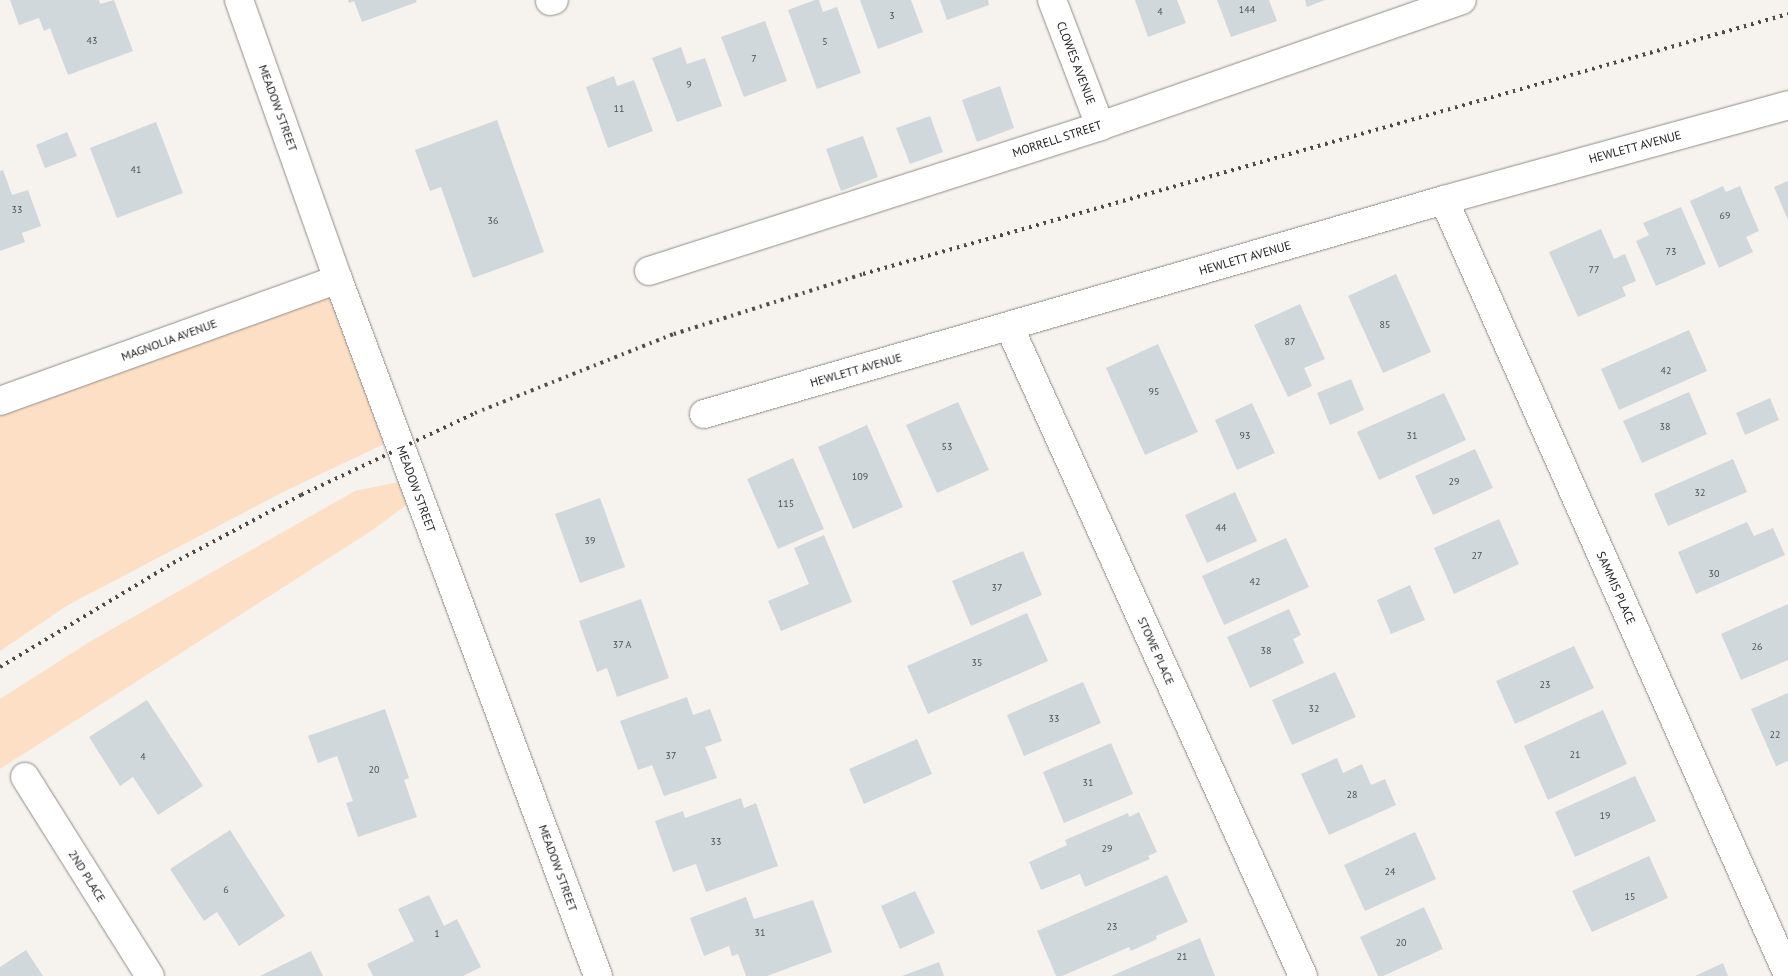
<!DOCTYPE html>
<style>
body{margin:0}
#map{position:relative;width:1788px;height:976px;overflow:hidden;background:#f6f2ed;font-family:"PT Sans",sans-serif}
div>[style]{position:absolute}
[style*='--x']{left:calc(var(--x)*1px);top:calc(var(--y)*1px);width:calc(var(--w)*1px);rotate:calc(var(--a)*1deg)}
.green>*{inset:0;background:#fcdfc4}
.building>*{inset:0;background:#d1d8db}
.roads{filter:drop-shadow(0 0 1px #908c88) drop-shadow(0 0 1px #908c88)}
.minor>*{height:28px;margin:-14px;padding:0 14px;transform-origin:14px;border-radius:14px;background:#fff}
.tertiary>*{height:28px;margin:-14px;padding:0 14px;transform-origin:14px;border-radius:14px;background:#fff}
.rail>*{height:4px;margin-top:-2px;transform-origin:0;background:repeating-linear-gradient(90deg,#4d4b49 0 2.5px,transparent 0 7.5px)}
span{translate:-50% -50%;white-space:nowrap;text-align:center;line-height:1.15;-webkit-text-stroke:5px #fff;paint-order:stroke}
.number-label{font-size:10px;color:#4f5050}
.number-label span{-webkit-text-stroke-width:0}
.street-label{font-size:12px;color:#242221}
</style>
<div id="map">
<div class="green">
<div style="clip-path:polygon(341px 278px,403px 435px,285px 491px,68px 605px,0 651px,0 401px)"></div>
<div style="clip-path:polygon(418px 478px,423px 492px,374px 529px,0 769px,0 699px,91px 641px,355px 491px)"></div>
</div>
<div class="building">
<div style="clip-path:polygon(10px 0,99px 0,100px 4px,114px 0,133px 51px,68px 75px,50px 28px,44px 31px,39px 18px,19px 25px)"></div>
<div style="clip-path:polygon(348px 0,416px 0,417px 2px,362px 22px,354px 1px,349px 3px)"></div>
<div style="clip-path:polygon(815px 0,819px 0,823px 12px,837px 7px,861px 73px,817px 89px,788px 10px)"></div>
<div style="clip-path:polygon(860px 0,911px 0,923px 32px,878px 49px)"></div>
<div style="clip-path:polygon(940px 0,988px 0,989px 5px,947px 20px)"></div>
<div style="clip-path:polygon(1135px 0,1177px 0,1186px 23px,1148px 37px)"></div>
<div style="clip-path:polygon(1217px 0,1269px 0,1277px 21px,1231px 37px)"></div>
<div style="clip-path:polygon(1305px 0,1325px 0,1307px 7px)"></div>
<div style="clip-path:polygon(765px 21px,787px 81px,744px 97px,721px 37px)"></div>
<div style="clip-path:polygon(681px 47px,687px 64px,705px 58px,722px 106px,677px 122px,652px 58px)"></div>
<div style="clip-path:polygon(614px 76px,617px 86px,634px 80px,653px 131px,608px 148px,586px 87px)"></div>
<div style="clip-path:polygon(1000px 86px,1014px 128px,977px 142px,962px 100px)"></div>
<div style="clip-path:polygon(930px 116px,943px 152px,910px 164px,896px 128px)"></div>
<div style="clip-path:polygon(497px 120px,544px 252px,473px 278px,441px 187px,430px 191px,415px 150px)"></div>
<div style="clip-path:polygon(156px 122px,183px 193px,117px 218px,90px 148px)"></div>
<div style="clip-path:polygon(67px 132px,77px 156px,45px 168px,36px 145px)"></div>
<div style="clip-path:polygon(863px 136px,878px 177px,841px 191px,826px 149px)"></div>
<div style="clip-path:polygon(3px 170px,12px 195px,28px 190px,41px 226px,22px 233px,25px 242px,0 251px,0 171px)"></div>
<div style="clip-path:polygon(1788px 181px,1788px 220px,1774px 187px)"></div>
<div style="clip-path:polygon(1723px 186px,1726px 192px,1740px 186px,1759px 231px,1746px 237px,1753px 252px,1719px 268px,1690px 201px)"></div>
<div style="clip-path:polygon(1681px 207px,1706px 264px,1656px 286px,1636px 241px,1649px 235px,1643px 223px)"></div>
<div style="clip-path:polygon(1601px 229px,1614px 259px,1625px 254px,1636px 281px,1622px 287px,1626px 296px,1578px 317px,1549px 252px)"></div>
<div style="clip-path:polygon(1396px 274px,1431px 352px,1383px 373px,1348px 296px)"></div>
<div style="clip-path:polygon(1300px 304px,1325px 359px,1304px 368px,1312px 386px,1288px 397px,1254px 325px)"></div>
<div style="clip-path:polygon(1689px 330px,1707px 371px,1619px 410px,1601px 369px)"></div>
<div style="clip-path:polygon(1158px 344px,1198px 432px,1145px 455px,1106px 368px)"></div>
<div style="clip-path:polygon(1351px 379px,1364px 410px,1330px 425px,1317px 393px)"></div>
<div style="clip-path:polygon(1689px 392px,1707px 434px,1642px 463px,1623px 421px)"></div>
<div style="clip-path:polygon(1444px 393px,1466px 440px,1379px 480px,1357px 432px)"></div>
<div style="clip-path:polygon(1770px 398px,1779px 420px,1745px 435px,1736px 413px)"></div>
<div style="clip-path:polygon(958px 402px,989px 470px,937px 493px,906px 425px)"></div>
<div style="clip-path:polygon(1252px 403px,1275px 453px,1237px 470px,1215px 420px)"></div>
<div style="clip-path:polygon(867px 425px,903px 507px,853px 529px,818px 447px)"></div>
<div style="clip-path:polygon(1475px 449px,1493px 488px,1433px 515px,1415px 476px)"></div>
<div style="clip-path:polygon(793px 458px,824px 529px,778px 549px,747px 479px)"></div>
<div style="clip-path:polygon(1733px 459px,1747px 492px,1668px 526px,1654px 494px)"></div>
<div style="clip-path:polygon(1235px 492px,1257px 541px,1207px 563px,1185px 515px)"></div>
<div style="clip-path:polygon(600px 498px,625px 567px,580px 583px,555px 514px)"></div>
<div style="clip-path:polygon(1499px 519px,1519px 564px,1454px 594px,1434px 548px)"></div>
<div style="clip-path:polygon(1747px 522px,1754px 536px,1773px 528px,1785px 555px,1696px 594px,1678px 552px)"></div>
<div style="clip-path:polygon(824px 535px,852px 602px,781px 631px,768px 601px,809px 584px,794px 548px)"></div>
<div style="clip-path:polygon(1286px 538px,1309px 587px,1224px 625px,1202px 576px)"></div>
<div style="clip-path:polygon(1023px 551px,1042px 595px,971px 626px,952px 581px)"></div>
<div style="clip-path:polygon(1410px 585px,1425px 620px,1391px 634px,1377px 600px)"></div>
<div style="clip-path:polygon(641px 599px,669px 678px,617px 697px,607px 668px,597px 672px,579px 621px)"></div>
<div style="clip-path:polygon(1788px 604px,1788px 660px,1741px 680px,1721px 634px)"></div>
<div style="clip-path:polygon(1289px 609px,1301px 635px,1293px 639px,1304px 663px,1250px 688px,1227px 637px)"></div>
<div style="clip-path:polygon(1027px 613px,1048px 661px,928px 714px,907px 666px)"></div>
<div style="clip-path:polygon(1574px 646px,1594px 688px,1515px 724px,1496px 681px)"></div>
<div style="clip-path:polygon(1335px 672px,1356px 717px,1292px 745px,1272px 700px)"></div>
<div style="clip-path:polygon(1083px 682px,1101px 723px,1024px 756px,1007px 715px)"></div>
<div style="clip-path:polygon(1788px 693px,1788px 761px,1776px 766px,1751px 709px)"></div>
<div style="clip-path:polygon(687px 697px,693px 715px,710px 709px,722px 741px,705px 747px,717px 778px,664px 796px,652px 765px,638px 770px,620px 721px)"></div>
<div style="clip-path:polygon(147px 700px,203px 786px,158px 815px,133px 777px,120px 786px,89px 737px)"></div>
<div style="clip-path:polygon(385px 709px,409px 778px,404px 780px,417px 817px,358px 837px,346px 803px,353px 801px,337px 756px,318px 763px,308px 736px)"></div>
<div style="clip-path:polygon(1603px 710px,1627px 764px,1548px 800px,1524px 746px)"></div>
<div style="clip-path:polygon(917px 739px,932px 774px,864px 804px,849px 769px)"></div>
<div style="clip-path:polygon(1111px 743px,1133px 794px,1064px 823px,1043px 772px)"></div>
<div style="clip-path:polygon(1337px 758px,1343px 773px,1362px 764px,1371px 785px,1385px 779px,1396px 805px,1329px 835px,1301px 774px)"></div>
<div style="clip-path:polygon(1635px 776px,1656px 821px,1575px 857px,1555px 812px)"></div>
<div style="clip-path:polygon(741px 798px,744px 808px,756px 803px,778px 866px,706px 892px,696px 864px,673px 872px,655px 821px,683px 811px,685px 818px)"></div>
<div style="clip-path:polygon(1139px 812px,1157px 852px,1148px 856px,1150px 859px,1085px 887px,1080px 874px,1041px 890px,1029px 862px,1067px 845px,1065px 840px,1128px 813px,1129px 817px)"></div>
<div style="clip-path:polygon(230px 830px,285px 916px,239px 946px,217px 912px,204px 921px,170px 869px)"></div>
<div style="clip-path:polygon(1415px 832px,1436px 879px,1365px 911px,1344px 865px)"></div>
<div style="clip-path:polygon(1649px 856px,1668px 898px,1592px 932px,1572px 891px)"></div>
<div style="clip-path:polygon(1167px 875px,1188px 922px,1156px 936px,1157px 939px,1131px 951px,1129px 947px,1062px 976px,1056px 976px,1037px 931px)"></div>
<div style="clip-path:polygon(915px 891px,935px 933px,900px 949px,881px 906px)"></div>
<div style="clip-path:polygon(429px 895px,444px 926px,457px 919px,481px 967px,463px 976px,373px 976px,367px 964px,414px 941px,398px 909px)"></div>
<div style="clip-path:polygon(746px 897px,754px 919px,813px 900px,832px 952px,767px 976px,746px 976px,738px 954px,732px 956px,729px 946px,704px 956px,690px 918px)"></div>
<div style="clip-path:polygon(1424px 907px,1443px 949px,1383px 976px,1378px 976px,1360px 937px)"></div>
<div style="clip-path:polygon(1200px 938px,1215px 976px,1111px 976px)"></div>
<div style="clip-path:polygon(26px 950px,43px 976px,0 976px,0 967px)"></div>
<div style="clip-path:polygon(311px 951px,323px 976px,260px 976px)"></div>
<div style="clip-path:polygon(939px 962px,944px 976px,902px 976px)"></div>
<div style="clip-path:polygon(1723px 963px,1728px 976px,1695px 976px)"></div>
</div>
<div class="roads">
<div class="minor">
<div style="--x:1052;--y:0;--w:135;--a:69.1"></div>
<div style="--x:550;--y:1;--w:4;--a:-14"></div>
<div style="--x:1444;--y:200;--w:848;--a:66.06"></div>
<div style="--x:649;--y:271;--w:474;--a:-17.8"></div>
<div style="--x:1100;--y:126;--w:383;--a:-19.2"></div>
<div style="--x:1009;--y:326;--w:713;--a:65.66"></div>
<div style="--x:0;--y:401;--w:359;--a:-19.8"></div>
<div style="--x:704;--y:414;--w:770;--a:-16.13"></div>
<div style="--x:1444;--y:200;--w:357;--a:-15.4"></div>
<div style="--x:25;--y:777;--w:235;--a:57.9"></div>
</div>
<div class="tertiary">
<div style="--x:239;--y:0;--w:296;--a:70.5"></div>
<div style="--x:338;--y:279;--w:744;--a:69.54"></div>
</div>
</div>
<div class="rail">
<div style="--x:0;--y:667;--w:202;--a:-31"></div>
<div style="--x:173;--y:563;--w:145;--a:-28"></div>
<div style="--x:301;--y:495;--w:192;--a:-25.2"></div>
<div style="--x:475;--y:413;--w:214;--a:-21.7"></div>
<div style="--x:674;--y:334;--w:198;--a:-17.6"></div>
<div style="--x:863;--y:274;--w:961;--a:-15.7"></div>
</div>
<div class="number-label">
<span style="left:1247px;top:10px">144</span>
<span style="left:1160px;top:12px">4</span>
<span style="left:892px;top:16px">3</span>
<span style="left:92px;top:41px">43</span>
<span style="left:825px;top:42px">5</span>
<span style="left:754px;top:59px">7</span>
<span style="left:689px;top:85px">9</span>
<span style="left:619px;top:109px">11</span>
<span style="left:136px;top:170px">41</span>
<span style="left:17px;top:210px">33</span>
<span style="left:1725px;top:216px">69</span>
<span style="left:493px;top:221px">36</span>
<span style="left:1671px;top:252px">73</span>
<span style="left:1594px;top:270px">77</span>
<span style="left:1385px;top:325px">85</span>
<span style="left:1290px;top:342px">87</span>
<span style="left:1666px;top:371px">42</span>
<span style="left:1154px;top:392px">95</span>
<span style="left:1665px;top:427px">38</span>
<span style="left:1245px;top:436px">93</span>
<span style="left:1412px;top:436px">31</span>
<span style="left:947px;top:447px">53</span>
<span style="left:860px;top:477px">109</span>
<span style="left:1454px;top:482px">29</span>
<span style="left:1700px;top:493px">32</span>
<span style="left:786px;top:504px">115</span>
<span style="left:1221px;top:528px">44</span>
<span style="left:590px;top:541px">39</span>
<span style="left:1477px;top:556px">27</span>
<span style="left:1714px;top:574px">30</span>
<span style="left:1255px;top:582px">42</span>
<span style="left:997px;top:588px">37</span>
<span style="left:622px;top:645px">37 A</span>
<span style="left:1757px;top:647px">26</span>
<span style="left:1266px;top:651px">38</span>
<span style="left:977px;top:663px">35</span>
<span style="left:1545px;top:685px">23</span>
<span style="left:1314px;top:709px">32</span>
<span style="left:1054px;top:719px">33</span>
<span style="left:1775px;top:735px">22</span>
<span style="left:1575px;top:755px">21</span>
<span style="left:671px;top:756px">37</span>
<span style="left:143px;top:757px">4</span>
<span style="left:374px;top:770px">20</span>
<span style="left:1088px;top:783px">31</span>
<span style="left:1352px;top:795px">28</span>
<span style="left:1605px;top:816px">19</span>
<span style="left:716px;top:842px">33</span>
<span style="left:1107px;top:849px">29</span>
<span style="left:1390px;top:872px">24</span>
<span style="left:226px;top:890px">6</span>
<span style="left:1630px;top:897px">15</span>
<span style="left:1112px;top:927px">23</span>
<span style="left:760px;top:933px">31</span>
<span style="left:437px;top:934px">1</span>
<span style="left:1401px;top:943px">20</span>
<span style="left:1182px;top:957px">21</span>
</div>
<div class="street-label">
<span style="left:1076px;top:63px;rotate:69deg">CLOWES AVENUE</span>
<span style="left:278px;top:108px;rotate:70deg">MEADOW STREET</span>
<span style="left:1057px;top:139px;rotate:-18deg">MORRELL STREET</span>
<span style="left:1635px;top:147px;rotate:-15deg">HEWLETT AVENUE</span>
<span style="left:1245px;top:258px;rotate:-16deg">HEWLETT AVENUE</span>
<span style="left:169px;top:340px;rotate:-20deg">MAGNOLIA AVENUE</span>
<span style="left:856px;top:370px;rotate:-16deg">HEWLETT AVENUE</span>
<span style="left:416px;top:489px;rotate:70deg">MEADOW STREET</span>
<span style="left:1616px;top:588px;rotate:66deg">SAMMIS PLACE</span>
<span style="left:1156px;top:651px;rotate:66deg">STOWE PLACE</span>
<span style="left:558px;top:868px;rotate:70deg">MEADOW STREET</span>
<span style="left:87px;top:876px;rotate:58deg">2ND PLACE</span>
</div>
</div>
